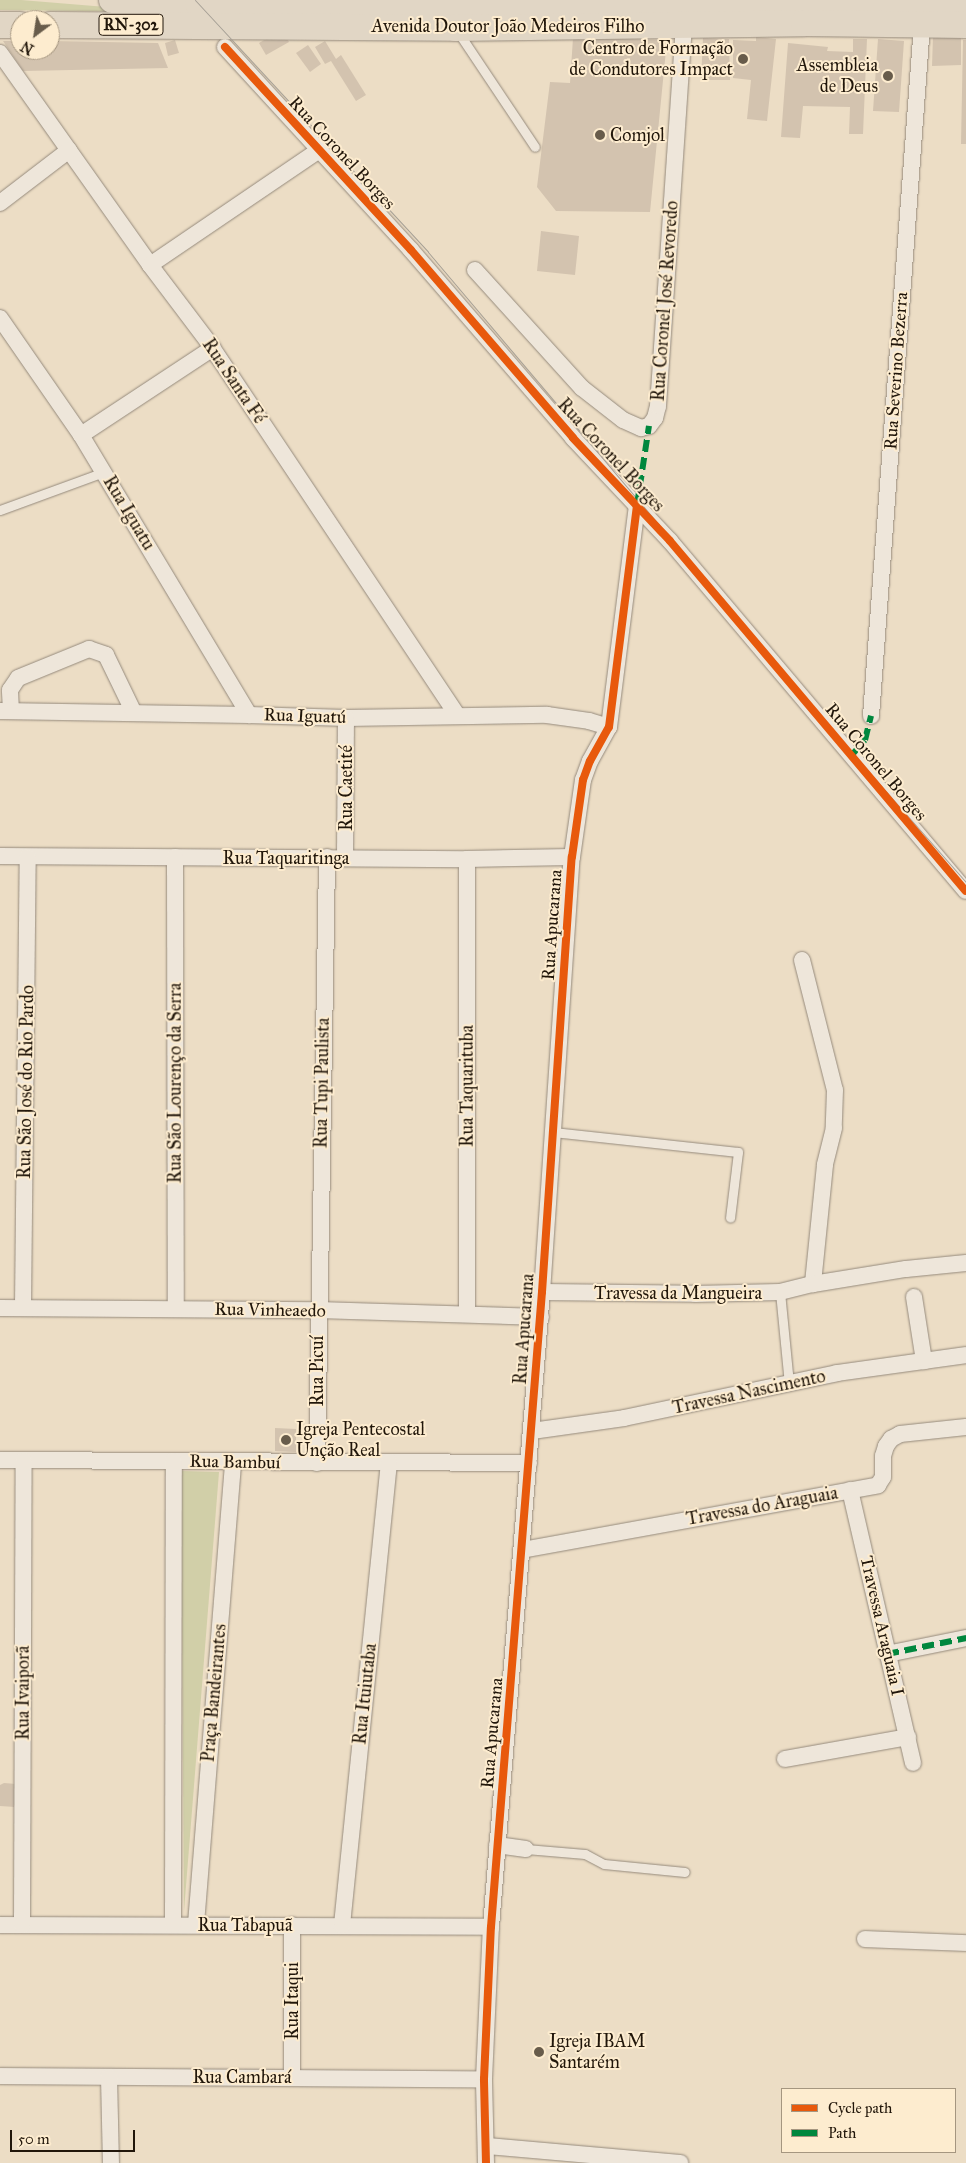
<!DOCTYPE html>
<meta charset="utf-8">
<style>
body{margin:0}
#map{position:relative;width:966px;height:2163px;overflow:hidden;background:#ecddc5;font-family:"IM FELL Great Primer",serif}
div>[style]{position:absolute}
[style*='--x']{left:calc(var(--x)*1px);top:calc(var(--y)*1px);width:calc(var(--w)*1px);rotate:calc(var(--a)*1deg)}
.green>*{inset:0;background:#d1cfa8}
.building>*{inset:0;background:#d3c3af}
.roads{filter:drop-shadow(0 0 1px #958a7c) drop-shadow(0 0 1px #958a7c)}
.lane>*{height:9px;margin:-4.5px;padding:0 4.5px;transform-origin:4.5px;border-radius:4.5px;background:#eee6da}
.street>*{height:16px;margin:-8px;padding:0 8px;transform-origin:8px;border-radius:8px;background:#eee6da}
.primary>*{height:26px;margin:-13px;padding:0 13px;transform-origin:13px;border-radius:13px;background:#e1d6c5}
.tram>*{height:1px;margin:-0.5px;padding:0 0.5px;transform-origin:0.5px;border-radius:0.5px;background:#a59f95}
.quiet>*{height:6px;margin-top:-3px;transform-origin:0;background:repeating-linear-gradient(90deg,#00873e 0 12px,transparent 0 18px)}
.cycleway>*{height:8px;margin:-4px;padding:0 4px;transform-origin:4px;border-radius:4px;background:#e8590c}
.dots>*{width:14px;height:14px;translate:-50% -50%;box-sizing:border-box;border:2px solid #fdeccf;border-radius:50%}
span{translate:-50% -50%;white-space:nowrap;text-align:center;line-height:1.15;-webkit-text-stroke:4px #fdeccf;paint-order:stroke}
.shield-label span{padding:1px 4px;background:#fdeccf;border:1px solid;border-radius:4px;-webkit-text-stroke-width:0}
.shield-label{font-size:16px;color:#21160a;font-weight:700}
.street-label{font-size:18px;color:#21160a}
.poi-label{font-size:18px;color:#21160a}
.right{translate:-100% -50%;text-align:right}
.left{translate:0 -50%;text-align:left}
.legend{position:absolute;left:781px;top:2088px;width:175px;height:65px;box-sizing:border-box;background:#fdeccf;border:1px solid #a59680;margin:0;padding:6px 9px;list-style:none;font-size:15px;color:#21160a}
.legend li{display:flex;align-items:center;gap:10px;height:25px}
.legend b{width:25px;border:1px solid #a59680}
.north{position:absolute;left:10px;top:10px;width:50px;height:50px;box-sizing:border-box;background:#fdeccf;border:1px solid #a59680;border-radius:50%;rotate:211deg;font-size:14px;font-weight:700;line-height:20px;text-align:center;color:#21160a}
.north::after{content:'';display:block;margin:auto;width:18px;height:22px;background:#685c4b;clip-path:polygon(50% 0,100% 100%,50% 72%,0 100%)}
.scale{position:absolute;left:10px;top:2130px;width:125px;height:22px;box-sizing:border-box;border:2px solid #21160a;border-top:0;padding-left:6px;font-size:15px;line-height:18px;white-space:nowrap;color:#21160a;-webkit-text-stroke:4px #fdeccf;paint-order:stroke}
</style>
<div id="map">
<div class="green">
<div style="clip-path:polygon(0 0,21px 0,167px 12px,0 10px)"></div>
<div style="clip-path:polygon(181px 1471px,219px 1472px,184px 1911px)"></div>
</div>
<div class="building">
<div style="clip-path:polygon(282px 30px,289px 42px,266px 55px,259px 43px)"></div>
<div style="clip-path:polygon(933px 34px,961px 34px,961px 65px,932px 66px)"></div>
<div style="clip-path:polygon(756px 37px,776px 39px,767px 121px,747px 119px,751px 80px,733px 78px,733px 40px,756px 41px)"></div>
<div style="clip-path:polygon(573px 38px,667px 40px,650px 212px,556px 211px,537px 187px,550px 82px,570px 83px)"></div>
<div style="clip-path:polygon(703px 38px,729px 39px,730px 80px,701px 80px)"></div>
<div style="clip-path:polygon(853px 39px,867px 39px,863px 134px,849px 134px,850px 107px,803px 106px,800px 138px,781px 137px,788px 43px,828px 47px,827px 51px,853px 52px)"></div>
<div style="clip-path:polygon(878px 39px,904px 41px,899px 112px,873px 111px)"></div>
<div style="clip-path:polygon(175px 40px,179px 53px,168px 56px,165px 43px)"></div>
<div style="clip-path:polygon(963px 40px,966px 40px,966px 144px,961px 144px)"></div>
<div style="clip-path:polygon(3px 41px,20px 41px,20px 50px,50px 50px,50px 41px,158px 43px,168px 68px,23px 71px)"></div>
<div style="clip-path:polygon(325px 41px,336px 59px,341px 55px,366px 95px,356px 101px,331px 61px,325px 64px,315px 47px)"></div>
<div style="clip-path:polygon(308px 45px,321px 64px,310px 72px,296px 53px)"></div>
<div style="clip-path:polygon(541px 231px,579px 236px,575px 275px,537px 271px)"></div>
<div style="clip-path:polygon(275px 1428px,296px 1429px,296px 1452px,275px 1451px)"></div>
<div style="clip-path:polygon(4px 1783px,16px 1784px,15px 1807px,0 1806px,0 1785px)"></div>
</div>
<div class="roads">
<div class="lane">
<div style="--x:458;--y:32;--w:138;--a:56.2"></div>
<div style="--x:0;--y:510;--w:111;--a:-20.1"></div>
<div style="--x:553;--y:1132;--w:186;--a:6.2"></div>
<div style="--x:738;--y:1152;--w:66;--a:96.9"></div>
<div style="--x:780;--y:1292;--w:92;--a:84.4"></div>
<div style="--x:526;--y:1849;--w:59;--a:4.8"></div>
<div style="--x:585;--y:1854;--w:21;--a:28"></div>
<div style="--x:604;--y:1864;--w:81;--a:5.6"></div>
</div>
<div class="street">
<div style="--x:225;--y:47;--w:275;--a:47.5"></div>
<div style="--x:411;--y:250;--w:248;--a:49.2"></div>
<div style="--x:573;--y:438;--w:141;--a:46.7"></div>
<div style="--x:670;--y:541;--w:458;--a:49.8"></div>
<div style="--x:0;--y:53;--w:260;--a:54.7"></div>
<div style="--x:150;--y:265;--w:98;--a:52.9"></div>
<div style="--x:209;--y:343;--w:448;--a:56.3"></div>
<div style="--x:0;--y:203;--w:87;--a:-37.5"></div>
<div style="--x:150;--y:265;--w:204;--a:-34.2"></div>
<div style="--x:475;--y:270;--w:159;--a:47.8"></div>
<div style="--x:582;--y:388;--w:52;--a:38"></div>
<div style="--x:623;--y:420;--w:20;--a:24"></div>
<div style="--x:641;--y:428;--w:8;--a:-14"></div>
<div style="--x:649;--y:426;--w:10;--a:-53"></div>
<div style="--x:655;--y:418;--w:12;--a:-76"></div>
<div style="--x:658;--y:406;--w:382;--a:-86.1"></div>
<div style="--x:0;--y:318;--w:142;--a:55.3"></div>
<div style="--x:81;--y:435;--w:327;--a:59"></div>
<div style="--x:81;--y:435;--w:158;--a:-33.4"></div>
<div style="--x:0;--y:711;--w:249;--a:0.9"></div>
<div style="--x:249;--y:715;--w:97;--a:1.8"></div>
<div style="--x:346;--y:718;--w:201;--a:-0.9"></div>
<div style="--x:547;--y:715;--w:42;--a:8.1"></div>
<div style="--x:589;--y:721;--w:21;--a:17"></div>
<div style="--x:11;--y:711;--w:21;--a:-93"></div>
<div style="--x:10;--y:690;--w:14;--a:-56"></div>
<div style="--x:18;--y:678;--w:77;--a:-22.2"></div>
<div style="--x:89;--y:649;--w:18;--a:19"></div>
<div style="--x:106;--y:655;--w:64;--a:64.2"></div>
<div style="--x:871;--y:716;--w:693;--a:-85.78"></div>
<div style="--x:0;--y:856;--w:467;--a:0.4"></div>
<div style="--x:467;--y:859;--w:105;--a:-1.1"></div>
<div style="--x:175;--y:857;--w:451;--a:89.9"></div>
<div style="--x:345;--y:858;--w:140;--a:-89.6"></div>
<div style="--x:802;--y:960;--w:134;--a:75.8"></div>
<div style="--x:835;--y:1090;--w:38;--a:92"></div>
<div style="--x:834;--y:1128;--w:38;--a:104"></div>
<div style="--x:825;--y:1165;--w:120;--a:95.8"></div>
<div style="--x:542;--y:1292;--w:153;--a:0.7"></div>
<div style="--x:695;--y:1294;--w:85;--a:-1.3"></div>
<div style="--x:780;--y:1292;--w:34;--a:-14"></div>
<div style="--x:813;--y:1284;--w:94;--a:-9.2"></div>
<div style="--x:906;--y:1269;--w:60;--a:-5.7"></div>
<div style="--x:914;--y:1297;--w:65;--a:81.1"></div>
<div style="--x:23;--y:1307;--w:450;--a:-89.4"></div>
<div style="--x:0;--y:1308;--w:318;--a:0.4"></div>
<div style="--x:318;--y:1310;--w:223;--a:1.8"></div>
<div style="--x:467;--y:1314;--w:455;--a:-90"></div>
<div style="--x:532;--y:1431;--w:93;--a:-8"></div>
<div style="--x:624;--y:1418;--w:218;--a:-11.9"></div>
<div style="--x:837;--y:1373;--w:130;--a:-7.9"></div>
<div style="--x:0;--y:1460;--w:529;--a:0.32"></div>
<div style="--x:317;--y:1463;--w:606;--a:-89.05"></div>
<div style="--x:850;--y:1490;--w:280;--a:77"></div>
<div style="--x:522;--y:1550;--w:362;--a:-10.3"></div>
<div style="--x:878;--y:1485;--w:9;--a:-58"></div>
<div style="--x:883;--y:1477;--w:21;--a:-90"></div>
<div style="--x:883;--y:1456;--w:10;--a:-73"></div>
<div style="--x:886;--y:1446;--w:9;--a:-54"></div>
<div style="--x:891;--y:1439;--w:10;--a:-29"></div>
<div style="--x:900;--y:1434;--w:66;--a:-6.1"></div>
<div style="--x:887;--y:1654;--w:81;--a:-11.4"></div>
<div style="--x:785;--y:1759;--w:125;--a:-10.1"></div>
<div style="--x:497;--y:1845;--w:29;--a:8"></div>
<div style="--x:196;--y:1924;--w:464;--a:-85.4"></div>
<div style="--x:0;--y:1925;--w:491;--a:0.2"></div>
<div style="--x:22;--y:1925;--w:464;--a:-89.8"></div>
<div style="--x:173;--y:1925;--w:464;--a:-89.9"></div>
<div style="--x:342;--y:1925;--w:465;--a:-84.2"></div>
<div style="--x:865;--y:1939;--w:101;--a:2.3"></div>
<div style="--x:0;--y:2076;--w:484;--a:0.4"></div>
<div style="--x:109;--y:2077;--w:86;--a:88.7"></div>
<div style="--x:292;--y:2077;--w:152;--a:-90"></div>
<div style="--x:487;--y:2146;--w:194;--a:5"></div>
<div style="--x:486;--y:2163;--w:84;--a:-91.4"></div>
<div style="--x:484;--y:2079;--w:152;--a:-87.4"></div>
<div style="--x:491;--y:1927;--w:637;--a:-85.41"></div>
<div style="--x:542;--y:1292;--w:436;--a:-86.1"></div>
<div style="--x:572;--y:857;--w:78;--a:-81.9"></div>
<div style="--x:583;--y:780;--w:20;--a:-70"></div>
<div style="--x:590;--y:761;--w:39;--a:-61"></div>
<div style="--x:609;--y:727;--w:224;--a:-82.8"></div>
</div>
<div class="primary">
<div style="--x:112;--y:0;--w:86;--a:2"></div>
<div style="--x:198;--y:3;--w:768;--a:0.07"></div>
<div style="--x:0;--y:25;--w:20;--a:0"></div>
<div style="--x:50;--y:25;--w:405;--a:0.4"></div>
<div style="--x:455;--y:28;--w:349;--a:-0.8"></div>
<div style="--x:804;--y:23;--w:162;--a:0.7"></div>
</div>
</div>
<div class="tram">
<div style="--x:195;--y:0;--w:343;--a:47.2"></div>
<div style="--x:428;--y:252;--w:658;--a:49.75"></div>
<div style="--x:853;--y:754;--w:171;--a:48.6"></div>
</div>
<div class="quiet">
<div style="--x:637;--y:505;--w:80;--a:-81.4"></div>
<div style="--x:851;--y:756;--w:21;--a:-49"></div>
<div style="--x:865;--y:740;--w:25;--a:-76"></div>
<div style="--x:887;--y:1654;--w:81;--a:-11.4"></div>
</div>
<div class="cycleway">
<div style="--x:225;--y:47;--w:275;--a:47.5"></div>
<div style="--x:411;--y:250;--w:248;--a:49.2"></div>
<div style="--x:573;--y:438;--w:141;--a:46.7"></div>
<div style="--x:670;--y:541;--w:458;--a:49.8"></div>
<div style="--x:486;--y:2163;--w:84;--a:-91.4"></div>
<div style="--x:484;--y:2079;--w:152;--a:-87.4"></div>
<div style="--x:491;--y:1927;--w:637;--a:-85.41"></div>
<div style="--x:542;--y:1292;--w:436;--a:-86.1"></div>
<div style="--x:572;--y:857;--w:78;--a:-81.9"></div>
<div style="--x:583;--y:780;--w:20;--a:-70"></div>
<div style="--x:590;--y:761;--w:39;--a:-61"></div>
<div style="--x:609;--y:727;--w:224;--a:-82.8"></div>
</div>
<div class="dots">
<div style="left:743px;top:59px;background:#685c4b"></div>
<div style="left:888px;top:76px;background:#685c4b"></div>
<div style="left:600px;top:135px;background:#685c4b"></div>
<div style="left:286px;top:1440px;background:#685c4b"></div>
<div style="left:539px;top:2052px;background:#685c4b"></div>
</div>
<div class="shield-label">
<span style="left:131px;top:25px">RN-302</span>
</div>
<div class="street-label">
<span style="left:508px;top:26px">Avenida Doutor João Medeiros Filho</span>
<span style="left:342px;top:153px;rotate:47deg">Rua Coronel Borges</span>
<span style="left:665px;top:301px;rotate:-86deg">Rua Coronel José Revoredo</span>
<span style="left:896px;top:371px;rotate:-86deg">Rua Severino Bezerra</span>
<span style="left:234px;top:381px;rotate:56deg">Rua Santa Fé</span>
<span style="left:611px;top:455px;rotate:47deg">Rua Coronel Borges</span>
<span style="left:129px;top:513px;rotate:59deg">Rua Iguatu</span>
<span style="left:305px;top:716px;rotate:2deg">Rua Iguatú</span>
<span style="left:876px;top:762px;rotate:50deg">Rua Coronel Borges</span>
<span style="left:346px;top:788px;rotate:-90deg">Rua Caetité</span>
<span style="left:286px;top:858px">Rua Taquaritinga</span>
<span style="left:552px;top:925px;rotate:-86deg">Rua Apucarana</span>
<span style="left:26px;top:1082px;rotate:-89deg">Rua São José do Rio Pardo</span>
<span style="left:175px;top:1083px;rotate:-90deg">Rua São Lourenço da Serra</span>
<span style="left:322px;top:1083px;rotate:-89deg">Rua Tupi Paulista</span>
<span style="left:467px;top:1086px;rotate:-90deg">Rua Taquarituba</span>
<span style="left:678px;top:1293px">Travessa da Mangueira</span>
<span style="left:270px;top:1310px;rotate:1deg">Rua Vinheaedo</span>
<span style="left:524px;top:1329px;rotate:-86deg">Rua Apucarana</span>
<span style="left:317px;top:1371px;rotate:-90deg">Rua Picuí</span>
<span style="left:749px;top:1392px;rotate:-12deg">Travessa Nascimento</span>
<span style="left:235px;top:1462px;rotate:1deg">Rua Bambuí</span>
<span style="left:762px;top:1506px;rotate:-10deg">Travessa do Araguaia</span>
<span style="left:882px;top:1626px;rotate:77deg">Travessa Araguaia I</span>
<span style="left:23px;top:1693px;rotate:-90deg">Rua Ivaiporã</span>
<span style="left:214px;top:1693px;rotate:-85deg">Praça Bandeirantes</span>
<span style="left:365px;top:1694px;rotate:-84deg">Rua Ituiutaba</span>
<span style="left:492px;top:1733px;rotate:-85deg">Rua Apucarana</span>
<span style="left:245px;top:1925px">Rua Tabapuã</span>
<span style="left:292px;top:2001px;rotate:-90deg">Rua Itaqui</span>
<span style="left:242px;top:2077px">Rua Cambará</span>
</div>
<div class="poi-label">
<span class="right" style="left:733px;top:59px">Centro de Formação<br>de Condutores Impact</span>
<span class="right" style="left:878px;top:76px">Assembleia<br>de Deus</span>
<span class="left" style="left:610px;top:135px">Comjol</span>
<span class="left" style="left:296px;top:1440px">Igreja Pentecostal<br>Unção Real</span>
<span class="left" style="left:549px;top:2052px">Igreja IBAM<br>Santarém</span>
</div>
<ul class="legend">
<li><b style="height:6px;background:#e8590c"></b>Cycle path</li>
<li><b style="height:6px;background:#00873e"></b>Path</li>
</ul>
<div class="north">N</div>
<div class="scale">50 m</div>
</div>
